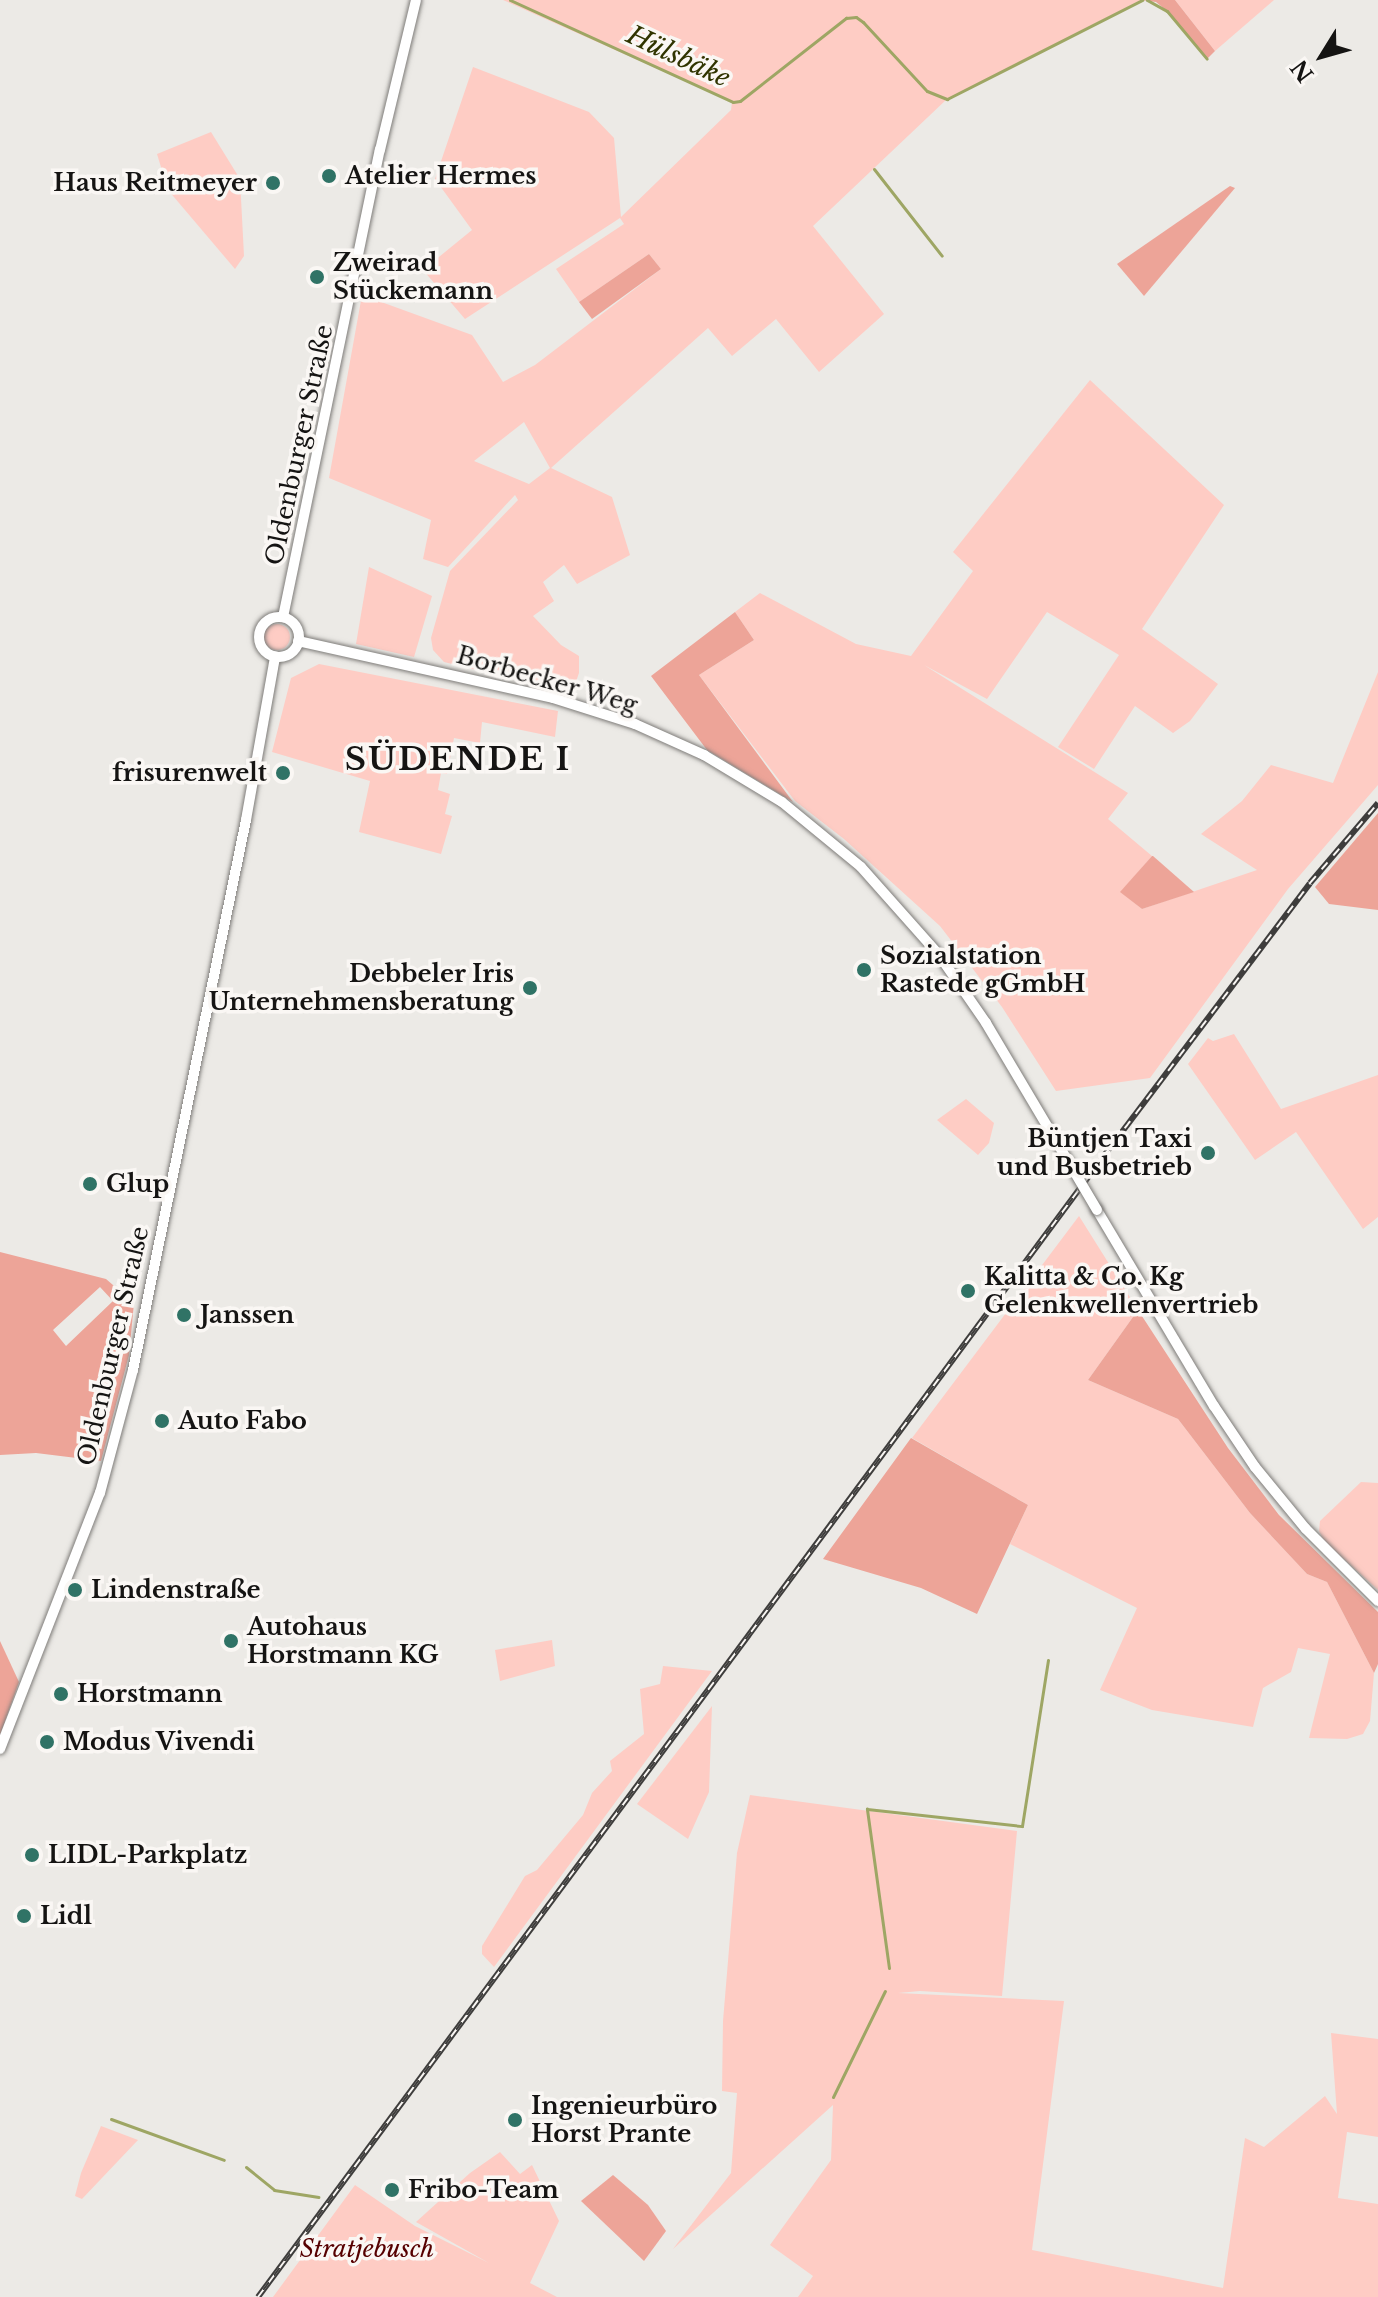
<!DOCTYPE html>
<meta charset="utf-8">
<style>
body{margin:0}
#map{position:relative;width:1378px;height:2297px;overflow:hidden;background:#eceae6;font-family:"Libre Baskerville",serif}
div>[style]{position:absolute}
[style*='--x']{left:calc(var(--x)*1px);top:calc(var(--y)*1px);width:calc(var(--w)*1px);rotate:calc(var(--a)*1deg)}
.green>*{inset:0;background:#feccc4}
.round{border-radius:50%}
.forest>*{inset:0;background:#eda498}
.stream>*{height:3px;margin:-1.5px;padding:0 1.5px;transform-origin:1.5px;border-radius:1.5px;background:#9ea664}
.roads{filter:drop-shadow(0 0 2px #7e7c79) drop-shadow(0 0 2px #7e7c79)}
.minor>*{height:10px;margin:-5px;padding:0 5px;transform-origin:5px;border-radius:5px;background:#fff}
.minor>.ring{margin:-5px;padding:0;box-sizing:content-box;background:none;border:10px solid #fff;border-radius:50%}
.rail>*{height:6px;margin-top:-3px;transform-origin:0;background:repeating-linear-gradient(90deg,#faf7f4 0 9px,#3e3d3c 0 18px);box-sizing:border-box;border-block:2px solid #3e3d3c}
.bridges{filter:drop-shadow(0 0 2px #7e7c79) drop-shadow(0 0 2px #7e7c79)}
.minor-bridge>*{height:10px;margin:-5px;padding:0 5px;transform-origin:5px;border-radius:5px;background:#fff}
.dots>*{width:22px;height:22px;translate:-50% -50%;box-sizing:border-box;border:4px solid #faf7f4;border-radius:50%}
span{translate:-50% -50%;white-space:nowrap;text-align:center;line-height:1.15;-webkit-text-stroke:7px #faf7f4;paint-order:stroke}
.poi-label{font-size:24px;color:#151413;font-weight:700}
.left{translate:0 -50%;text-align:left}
.right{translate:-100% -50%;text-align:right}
.street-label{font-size:24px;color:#151413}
.park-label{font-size:24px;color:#560000;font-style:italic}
.water-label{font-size:26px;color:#303400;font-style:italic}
.district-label{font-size:32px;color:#151413;font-weight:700;letter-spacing:2px}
.north{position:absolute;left:1282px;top:16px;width:80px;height:80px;-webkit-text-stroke:6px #faf7f4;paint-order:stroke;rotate:233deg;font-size:22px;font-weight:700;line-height:32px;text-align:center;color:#151413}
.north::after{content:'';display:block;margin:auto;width:28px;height:36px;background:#151413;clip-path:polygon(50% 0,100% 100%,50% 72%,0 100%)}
</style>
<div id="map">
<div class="green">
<div style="clip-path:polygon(evenodd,503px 0,1141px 0,947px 99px,813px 226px,884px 314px,819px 372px,776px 319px,732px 356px,708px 328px,551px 468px,612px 497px,630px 555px,577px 584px,564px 565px,543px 582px,554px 601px,533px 616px,561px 645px,579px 656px,579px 673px,572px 693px,444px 662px,433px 650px,431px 638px,450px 571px,518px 500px,515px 495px,448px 567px,423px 559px,431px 520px,329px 478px,362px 295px,472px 335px,503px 382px,535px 365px,661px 269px,649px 254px,579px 302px,556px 269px,624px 224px,620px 218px,465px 319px,423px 270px,472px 230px,435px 179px,473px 67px,589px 112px,614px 138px,621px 217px,731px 110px,732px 102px,503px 0,524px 422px,550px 468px,529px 484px,474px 461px,524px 422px)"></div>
<div style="clip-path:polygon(1175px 0,1274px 0,1215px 51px)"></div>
<div style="clip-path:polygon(211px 132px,240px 179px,244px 256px,235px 269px,168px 190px,157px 154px)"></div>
<div style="clip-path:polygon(1090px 380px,1224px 505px,1142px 629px,1218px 684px,1190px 721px,1173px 733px,1135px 706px,1094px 769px,1058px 747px,1119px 655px,1047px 612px,987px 699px,924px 665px,1128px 793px,1108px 819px,1152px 856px,1121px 892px,1142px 909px,1257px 870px,1201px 834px,1242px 801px,1271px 765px,1333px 783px,1378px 672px,1378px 785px,1288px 889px,1150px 1078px,1056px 1091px,1002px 1007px,940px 926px,844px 839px,795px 801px,699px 675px,754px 640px,735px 612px,760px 593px,856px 644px,911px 656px,973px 571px,953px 552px)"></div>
<div style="clip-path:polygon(369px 567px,432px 596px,414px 657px,356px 644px)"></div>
<div class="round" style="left:264px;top:624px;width:26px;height:26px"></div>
<div style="clip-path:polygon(319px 664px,558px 711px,555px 737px,482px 722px,480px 743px,454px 738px,447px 774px,441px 773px,438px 790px,450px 794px,445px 814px,452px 816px,441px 854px,359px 832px,370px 781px,272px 752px,291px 678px)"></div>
<div style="clip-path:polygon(1234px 1034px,1281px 1109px,1378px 1075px,1378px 1217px,1363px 1229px,1296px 1132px,1255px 1160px,1188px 1064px,1208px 1038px,1213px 1041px)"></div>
<div style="clip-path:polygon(966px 1099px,994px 1123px,989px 1143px,978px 1155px,937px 1120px)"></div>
<div style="clip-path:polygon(1079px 1216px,1138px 1310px,1088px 1380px,1178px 1419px,1250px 1513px,1307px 1574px,1327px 1582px,1374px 1673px,1370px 1721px,1363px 1734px,1347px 1739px,1309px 1738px,1330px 1654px,1298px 1648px,1291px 1672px,1263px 1688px,1253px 1727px,1152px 1710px,1100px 1690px,1137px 1608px,1010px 1544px,1028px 1505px,912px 1438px)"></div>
<div style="clip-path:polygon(1361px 1482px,1378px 1483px,1378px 1590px,1324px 1541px,1319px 1531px,1320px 1521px)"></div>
<div style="clip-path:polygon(552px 1640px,555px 1666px,500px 1681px,495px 1650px)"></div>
<div style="clip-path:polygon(663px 1666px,712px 1671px,494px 1967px,482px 1954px,482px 1946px,525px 1876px,537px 1870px,583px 1815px,592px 1793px,612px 1771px,610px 1761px,644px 1734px,640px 1689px,660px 1684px)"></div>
<div style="clip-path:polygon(712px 1706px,709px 1792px,688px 1839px,637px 1804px)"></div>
<div style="clip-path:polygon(750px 1795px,1017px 1831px,1002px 1996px,920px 1991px,898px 1993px,1064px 2001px,1032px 2250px,1223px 2288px,1245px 2138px,1264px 2147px,1325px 2096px,1337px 2114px,1331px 2033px,1378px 2039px,1378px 2137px,1347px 2132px,1338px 2198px,1378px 2204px,1378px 2297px,798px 2297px,813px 2276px,770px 2245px,831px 2160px,833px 2105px,673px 2249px,731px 2173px,737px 2093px,722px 2091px,723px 2021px,737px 1853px)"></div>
<div style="clip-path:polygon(101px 2126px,138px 2140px,82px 2199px,75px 2196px,81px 2173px)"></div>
<div style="clip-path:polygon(500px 2152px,520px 2174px,532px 2165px,559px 2221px,530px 2283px,557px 2297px,273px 2297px,355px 2185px,415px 2226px,489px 2263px,416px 2222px,470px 2173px)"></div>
</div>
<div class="forest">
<div style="clip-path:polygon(1141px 0,1175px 0,1215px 51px,1207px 59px,1167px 11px,1156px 2px)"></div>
<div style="clip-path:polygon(1230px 186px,1235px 188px,1144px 296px,1117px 264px)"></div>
<div style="clip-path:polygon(649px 254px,661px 269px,592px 319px,579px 302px)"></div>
<div style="clip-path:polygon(735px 612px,754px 640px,699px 675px,793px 802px,707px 750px,651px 676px)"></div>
<div style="clip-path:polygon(1378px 813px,1378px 910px,1329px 904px,1315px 887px)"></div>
<div style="clip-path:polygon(1152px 856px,1153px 856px,1194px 892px,1142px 909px,1120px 892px)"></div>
<div style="clip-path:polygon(evenodd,0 1252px,106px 1279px,134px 1303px,129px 1355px,101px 1461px,36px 1453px,0 1455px,0 1252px,100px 1287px,113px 1301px,66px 1346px,53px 1330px,100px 1287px)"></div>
<div style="clip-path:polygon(1138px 1310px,1228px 1448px,1279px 1515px,1378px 1612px,1378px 1664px,1374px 1673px,1327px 1582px,1307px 1574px,1250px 1513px,1178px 1419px,1088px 1380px)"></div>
<div style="clip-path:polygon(911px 1438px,1028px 1505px,977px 1614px,921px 1588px,823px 1559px)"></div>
<div style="clip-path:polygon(0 1641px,19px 1682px,0 1735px)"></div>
<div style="clip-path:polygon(613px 2175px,648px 2205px,666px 2231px,644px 2261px,581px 2201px)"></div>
</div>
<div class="stream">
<div style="--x:510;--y:0;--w:245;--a:24.6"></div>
<div style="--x:733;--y:102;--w:7;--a:-8"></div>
<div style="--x:740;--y:101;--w:135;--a:-38.1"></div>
<div style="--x:846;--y:18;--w:10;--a:-6"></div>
<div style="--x:856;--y:17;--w:9;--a:36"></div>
<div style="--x:863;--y:22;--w:94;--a:47.2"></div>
<div style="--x:927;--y:91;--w:22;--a:22"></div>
<div style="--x:947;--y:99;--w:219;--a:-26.9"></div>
<div style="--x:1147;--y:0;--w:23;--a:29"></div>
<div style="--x:1167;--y:11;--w:62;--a:50.2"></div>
<div style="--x:874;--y:169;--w:110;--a:52"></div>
<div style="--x:889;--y:1968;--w:161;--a:-97.9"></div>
<div style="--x:867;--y:1809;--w:156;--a:6.3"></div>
<div style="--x:1022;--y:1826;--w:168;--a:-81.1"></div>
<div style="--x:833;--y:2097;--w:118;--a:-63.9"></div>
<div style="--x:111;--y:2119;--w:120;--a:19.9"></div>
<div style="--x:246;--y:2167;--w:36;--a:39"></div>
<div style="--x:274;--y:2190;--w:45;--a:9"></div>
</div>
<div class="roads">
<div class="minor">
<div class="ring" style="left:259px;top:617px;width:30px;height:30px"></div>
<div style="--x:283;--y:617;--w:477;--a:-78.3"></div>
<div style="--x:380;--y:150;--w:154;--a:-76.5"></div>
<div style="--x:298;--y:641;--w:261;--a:12.6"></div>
<div style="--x:553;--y:698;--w:86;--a:17.6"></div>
<div style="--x:635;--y:724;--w:76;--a:24.2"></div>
<div style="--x:704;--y:755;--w:91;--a:31.1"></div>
<div style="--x:782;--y:802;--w:102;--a:39.4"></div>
<div style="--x:861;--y:867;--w:118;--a:48.4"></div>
<div style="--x:939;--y:955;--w:83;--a:55.3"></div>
<div style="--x:986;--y:1023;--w:166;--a:59.3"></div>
<div style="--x:1097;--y:1210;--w:228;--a:59.2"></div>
<div style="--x:1214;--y:1406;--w:73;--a:56.1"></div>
<div style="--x:1255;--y:1467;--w:80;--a:50.6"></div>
<div style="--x:1306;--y:1529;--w:102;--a:45"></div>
<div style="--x:0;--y:1749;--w:275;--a:-68.7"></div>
<div style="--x:100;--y:1493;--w:127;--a:-75"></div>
<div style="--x:133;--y:1370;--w:561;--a:-78.39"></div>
<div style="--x:246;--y:820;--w:166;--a:-79.9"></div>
</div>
</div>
<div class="rail">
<div style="--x:258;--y:2297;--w:1419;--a:-53.45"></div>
<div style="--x:1103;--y:1157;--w:343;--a:-52.9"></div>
<div style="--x:1310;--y:883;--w:105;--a:-49.6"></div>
</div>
<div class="bridges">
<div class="minor-bridge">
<div style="--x:1071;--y:1166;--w:51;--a:59.4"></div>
</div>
</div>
<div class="dots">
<div style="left:329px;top:176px;background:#307366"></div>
<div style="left:273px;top:183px;background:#307366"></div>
<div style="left:317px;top:277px;background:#307366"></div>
<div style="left:283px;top:773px;background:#307366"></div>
<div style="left:864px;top:970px;background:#307366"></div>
<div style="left:530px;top:988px;background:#307366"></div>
<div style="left:1208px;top:1153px;background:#307366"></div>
<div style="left:90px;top:1184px;background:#307366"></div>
<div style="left:968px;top:1291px;background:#307366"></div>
<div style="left:184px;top:1315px;background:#307366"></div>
<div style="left:162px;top:1421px;background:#307366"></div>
<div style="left:75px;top:1590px;background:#307366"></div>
<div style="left:231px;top:1641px;background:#307366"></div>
<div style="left:61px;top:1694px;background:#307366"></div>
<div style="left:47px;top:1742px;background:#307366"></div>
<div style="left:32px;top:1855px;background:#307366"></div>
<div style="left:24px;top:1916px;background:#307366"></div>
<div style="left:515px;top:2120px;background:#307366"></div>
<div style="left:392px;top:2190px;background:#307366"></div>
</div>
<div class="poi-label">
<span class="left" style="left:345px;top:176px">Atelier Hermes</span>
<span class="right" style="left:257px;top:183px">Haus Reitmeyer</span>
<span class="left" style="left:333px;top:277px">Zweirad<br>Stückemann</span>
<span class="right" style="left:267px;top:773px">frisurenwelt</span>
<span class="left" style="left:880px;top:970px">Sozialstation<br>Rastede gGmbH</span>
<span class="right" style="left:514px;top:988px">Debbeler Iris<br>Unternehmensberatung</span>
<span class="right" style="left:1192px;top:1153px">Büntjen Taxi<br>und Busbetrieb</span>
<span class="left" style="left:106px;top:1184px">Glup</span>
<span class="left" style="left:984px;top:1291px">Kalitta &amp; Co. Kg<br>Gelenkwellenvertrieb</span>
<span class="left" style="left:200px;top:1315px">Janssen</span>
<span class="left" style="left:178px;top:1421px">Auto Fabo</span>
<span class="left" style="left:91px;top:1590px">Lindenstraße</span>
<span class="left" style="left:247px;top:1641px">Autohaus<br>Horstmann KG</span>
<span class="left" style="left:77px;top:1694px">Horstmann</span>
<span class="left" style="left:63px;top:1742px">Modus Vivendi</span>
<span class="left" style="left:48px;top:1855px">LIDL-Parkplatz</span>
<span class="left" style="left:40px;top:1916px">Lidl</span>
<span class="left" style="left:531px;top:2120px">Ingenieurbüro<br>Horst Prante</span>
<span class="left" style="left:408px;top:2190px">Fribo-Team</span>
</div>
<div class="street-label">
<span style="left:299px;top:445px;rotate:-78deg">Oldenburger Straße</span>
<span style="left:547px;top:680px;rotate:16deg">Borbecker Weg</span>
<span style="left:113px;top:1346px;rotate:-77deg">Oldenburger Straße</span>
</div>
<div class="park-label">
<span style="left:367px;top:2249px">Stratjebusch</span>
</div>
<div class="water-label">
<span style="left:678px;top:57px;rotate:25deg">Hülsbäke</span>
</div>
<div class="district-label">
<span style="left:458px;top:759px">SÜDENDE I</span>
</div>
<div class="north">N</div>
</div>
